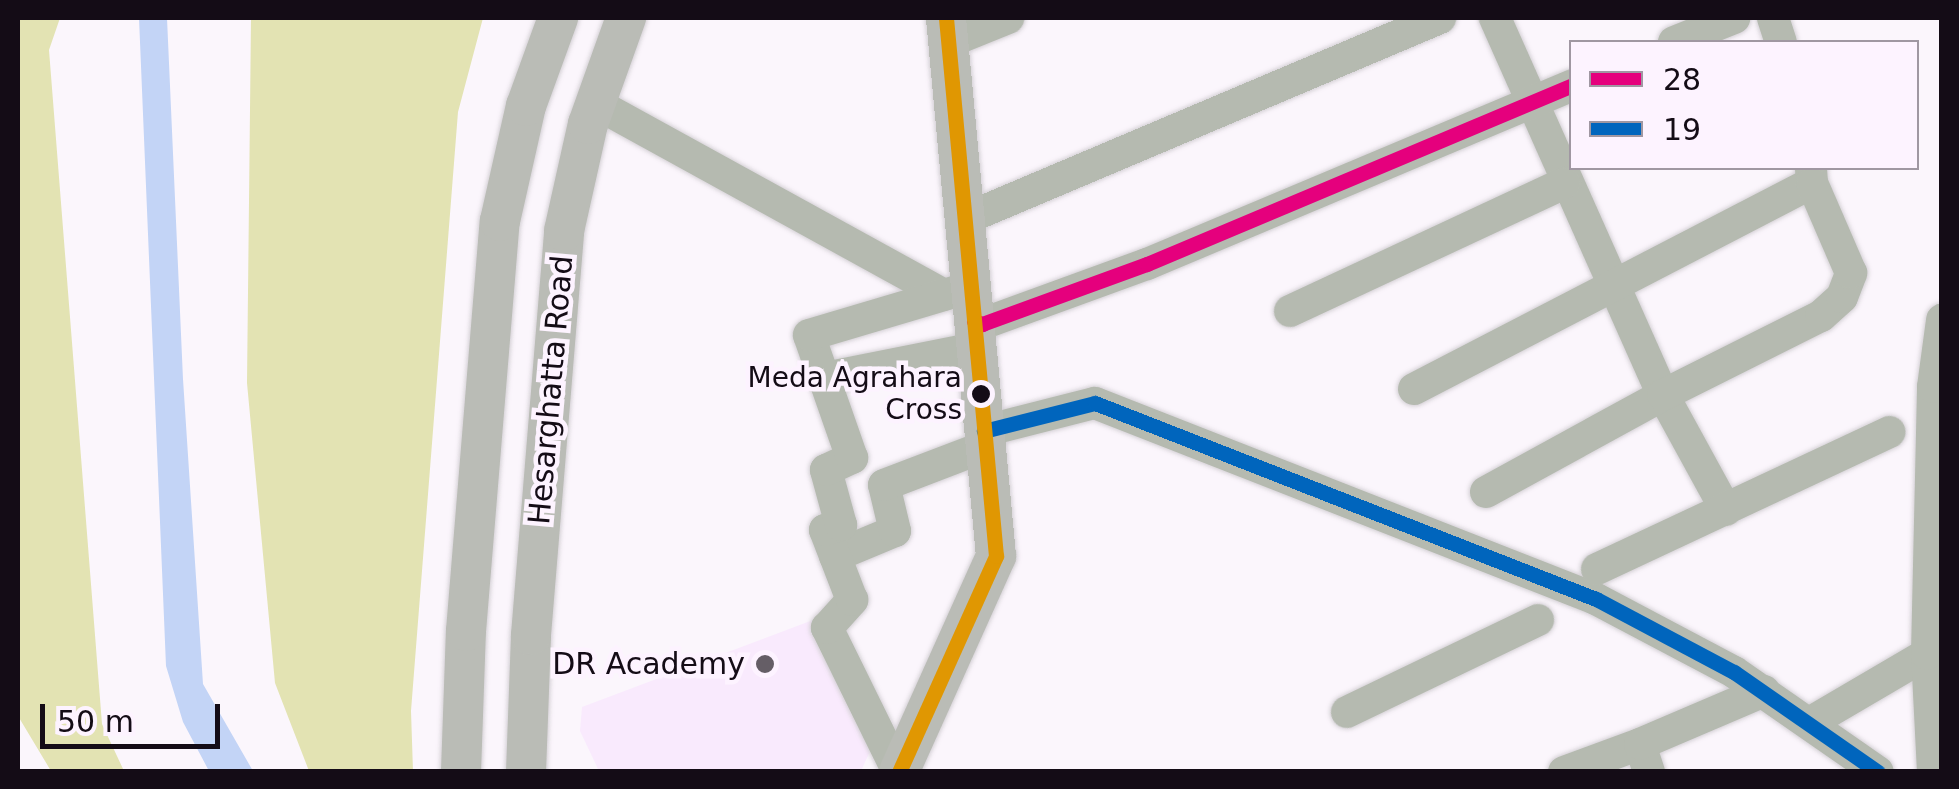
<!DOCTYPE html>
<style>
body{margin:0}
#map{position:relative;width:1959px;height:789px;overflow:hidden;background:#fbf6fc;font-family:"DejaVu Sans",sans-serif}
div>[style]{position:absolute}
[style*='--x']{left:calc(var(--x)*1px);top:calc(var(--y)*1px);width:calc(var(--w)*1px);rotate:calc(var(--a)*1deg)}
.built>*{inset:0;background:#f9eafd}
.green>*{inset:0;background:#e3e3b3}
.water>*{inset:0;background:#c3d4f6}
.roads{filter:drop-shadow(0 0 2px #d5d1d6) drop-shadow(0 0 2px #d5d1d6)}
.minor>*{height:32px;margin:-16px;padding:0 16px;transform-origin:16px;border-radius:16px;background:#b5bab0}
.major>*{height:40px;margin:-20px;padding:0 20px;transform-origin:20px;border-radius:20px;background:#babcb6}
.bus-1>*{height:15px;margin:-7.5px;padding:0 7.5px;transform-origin:7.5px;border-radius:7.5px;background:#e5007d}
.bus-2>*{height:15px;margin:-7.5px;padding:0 7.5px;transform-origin:7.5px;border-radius:7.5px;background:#0065bd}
.bus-3>*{height:15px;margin:-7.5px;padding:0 7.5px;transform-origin:7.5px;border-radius:7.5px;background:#e09702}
.dots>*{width:28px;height:28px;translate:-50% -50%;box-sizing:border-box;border:5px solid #fdf3ff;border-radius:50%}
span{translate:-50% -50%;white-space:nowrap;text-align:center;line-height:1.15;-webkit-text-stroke:9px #fdf3ff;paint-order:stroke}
.bus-label{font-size:28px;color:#140c16}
.right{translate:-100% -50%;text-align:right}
.street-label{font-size:30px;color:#140c16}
.poi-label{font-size:30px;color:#140c16}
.frame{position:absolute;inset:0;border:20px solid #140c16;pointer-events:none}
.legend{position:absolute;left:1569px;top:40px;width:350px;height:130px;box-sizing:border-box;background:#fdf3ff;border:2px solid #a097a2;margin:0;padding:12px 18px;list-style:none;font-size:30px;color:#140c16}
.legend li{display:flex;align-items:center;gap:20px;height:50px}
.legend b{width:50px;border:2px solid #a097a2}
.scale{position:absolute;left:40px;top:704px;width:180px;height:45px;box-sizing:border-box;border:5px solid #140c16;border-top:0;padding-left:12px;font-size:30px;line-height:35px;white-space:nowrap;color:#140c16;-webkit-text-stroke:8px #fdf3ff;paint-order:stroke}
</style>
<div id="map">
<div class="built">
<div style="clip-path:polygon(813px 620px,871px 749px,861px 771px,599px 771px,580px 731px,582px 707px)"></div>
</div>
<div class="green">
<div style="clip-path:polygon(18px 18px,60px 18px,49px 50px,102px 724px,124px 771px,51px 771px,18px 716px)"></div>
<div style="clip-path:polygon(251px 18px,483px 18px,458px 112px,411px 711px,413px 771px,309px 771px,275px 683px,247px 383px)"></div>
</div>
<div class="water">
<div style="clip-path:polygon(139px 18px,167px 18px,183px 379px,203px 684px,253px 771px,209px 771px,183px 722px,166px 666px)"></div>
</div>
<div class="roads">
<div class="minor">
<div style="--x:1495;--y:18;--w:413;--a:66"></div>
<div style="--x:1663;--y:395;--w:131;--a:61.3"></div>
<div style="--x:1773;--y:18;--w:25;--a:72"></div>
<div style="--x:949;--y:42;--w:64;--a:-22.1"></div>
<div style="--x:1674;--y:42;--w:65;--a:-21.8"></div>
<div style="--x:595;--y:103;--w:398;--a:28.8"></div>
<div style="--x:965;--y:219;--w:516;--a:-22.94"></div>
<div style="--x:1290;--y:311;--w:303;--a:-25"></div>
<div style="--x:974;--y:321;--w:9;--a:21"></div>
<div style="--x:982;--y:324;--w:176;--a:-20"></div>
<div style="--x:1147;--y:264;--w:461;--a:-22.8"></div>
<div style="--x:824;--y:378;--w:155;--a:-11.2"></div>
<div style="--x:1414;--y:389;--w:448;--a:-27.4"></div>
<div style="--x:1812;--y:183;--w:15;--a:-94"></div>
<div style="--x:984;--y:431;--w:114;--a:-14.2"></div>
<div style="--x:1095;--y:403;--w:538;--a:21.37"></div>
<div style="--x:1596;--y:599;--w:156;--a:27.9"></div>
<div style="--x:1734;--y:672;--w:175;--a:34.8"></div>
<div style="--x:1486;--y:492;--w:202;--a:-28.7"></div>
<div style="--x:1663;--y:395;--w:177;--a:-26.6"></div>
<div style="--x:1821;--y:316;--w:28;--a:-42"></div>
<div style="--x:1842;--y:297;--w:26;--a:-69"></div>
<div style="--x:1851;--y:273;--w:98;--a:-113.4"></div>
<div style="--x:835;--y:556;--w:65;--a:-22.6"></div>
<div style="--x:895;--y:531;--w:47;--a:-103.4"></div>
<div style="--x:884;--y:485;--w:109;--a:-20.9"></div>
<div style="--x:1597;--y:569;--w:323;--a:-25.1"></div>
<div style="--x:1347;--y:712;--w:212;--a:-25.7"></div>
<div style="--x:1811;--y:722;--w:134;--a:-30.4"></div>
<div style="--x:898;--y:772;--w:161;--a:-116.2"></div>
<div style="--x:827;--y:628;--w:38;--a:-48"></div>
<div style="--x:852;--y:600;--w:75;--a:-111.1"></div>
<div style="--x:825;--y:530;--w:17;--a:-17"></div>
<div style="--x:841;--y:525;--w:57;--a:-105.3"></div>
<div style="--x:826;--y:470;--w:29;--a:-25"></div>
<div style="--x:852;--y:458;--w:130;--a:-109.3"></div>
<div style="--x:809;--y:335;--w:169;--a:-16.5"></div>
<div style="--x:1564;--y:772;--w:81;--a:-20.2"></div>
<div style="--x:1649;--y:772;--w:29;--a:-108"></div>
<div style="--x:1640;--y:744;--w:135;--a:-23.1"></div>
<div style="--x:1933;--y:772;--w:118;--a:-92.9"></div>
<div style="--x:1927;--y:654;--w:267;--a:-88.7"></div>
<div style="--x:1933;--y:387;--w:68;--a:-82.3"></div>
</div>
<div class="major">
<div style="--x:461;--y:772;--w:141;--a:-88"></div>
<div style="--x:466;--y:631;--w:411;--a:-85.3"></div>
<div style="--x:500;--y:221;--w:118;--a:-77.3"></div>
<div style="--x:526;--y:106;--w:94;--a:-70"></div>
<div style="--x:526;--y:772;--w:137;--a:-87.9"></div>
<div style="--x:531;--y:635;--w:405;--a:-85.3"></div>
<div style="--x:564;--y:231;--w:110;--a:-77.4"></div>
<div style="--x:588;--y:124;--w:113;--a:-70.3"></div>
<div style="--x:899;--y:772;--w:237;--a:-65.8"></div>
<div style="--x:996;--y:556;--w:540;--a:-95.31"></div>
</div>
</div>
<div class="bus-1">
<div style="--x:974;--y:321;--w:9;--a:21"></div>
<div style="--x:982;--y:324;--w:176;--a:-20"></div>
<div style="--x:1147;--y:264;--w:461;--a:-22.8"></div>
</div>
<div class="bus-2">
<div style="--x:984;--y:431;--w:114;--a:-14.2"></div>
<div style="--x:1095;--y:403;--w:538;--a:21.37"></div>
<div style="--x:1596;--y:599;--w:156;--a:27.9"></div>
<div style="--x:1734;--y:672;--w:175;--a:34.8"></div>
</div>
<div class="bus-3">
<div style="--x:899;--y:772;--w:237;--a:-65.8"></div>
<div style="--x:996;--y:556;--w:540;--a:-95.31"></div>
</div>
<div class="dots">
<div style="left:981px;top:394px;background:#140c16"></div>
<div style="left:765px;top:664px;background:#655e66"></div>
</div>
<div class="bus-label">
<span class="right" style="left:962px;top:394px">Meda Agrahara<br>Cross</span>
</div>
<div class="street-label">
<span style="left:551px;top:390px;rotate:-85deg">Hesarghatta Road</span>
</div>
<div class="poi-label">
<span class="right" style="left:745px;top:664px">DR Academy</span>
</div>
<div class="frame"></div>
<ul class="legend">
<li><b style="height:12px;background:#e5007d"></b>28</li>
<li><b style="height:12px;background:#0065bd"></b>19</li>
</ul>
<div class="scale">50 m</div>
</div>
